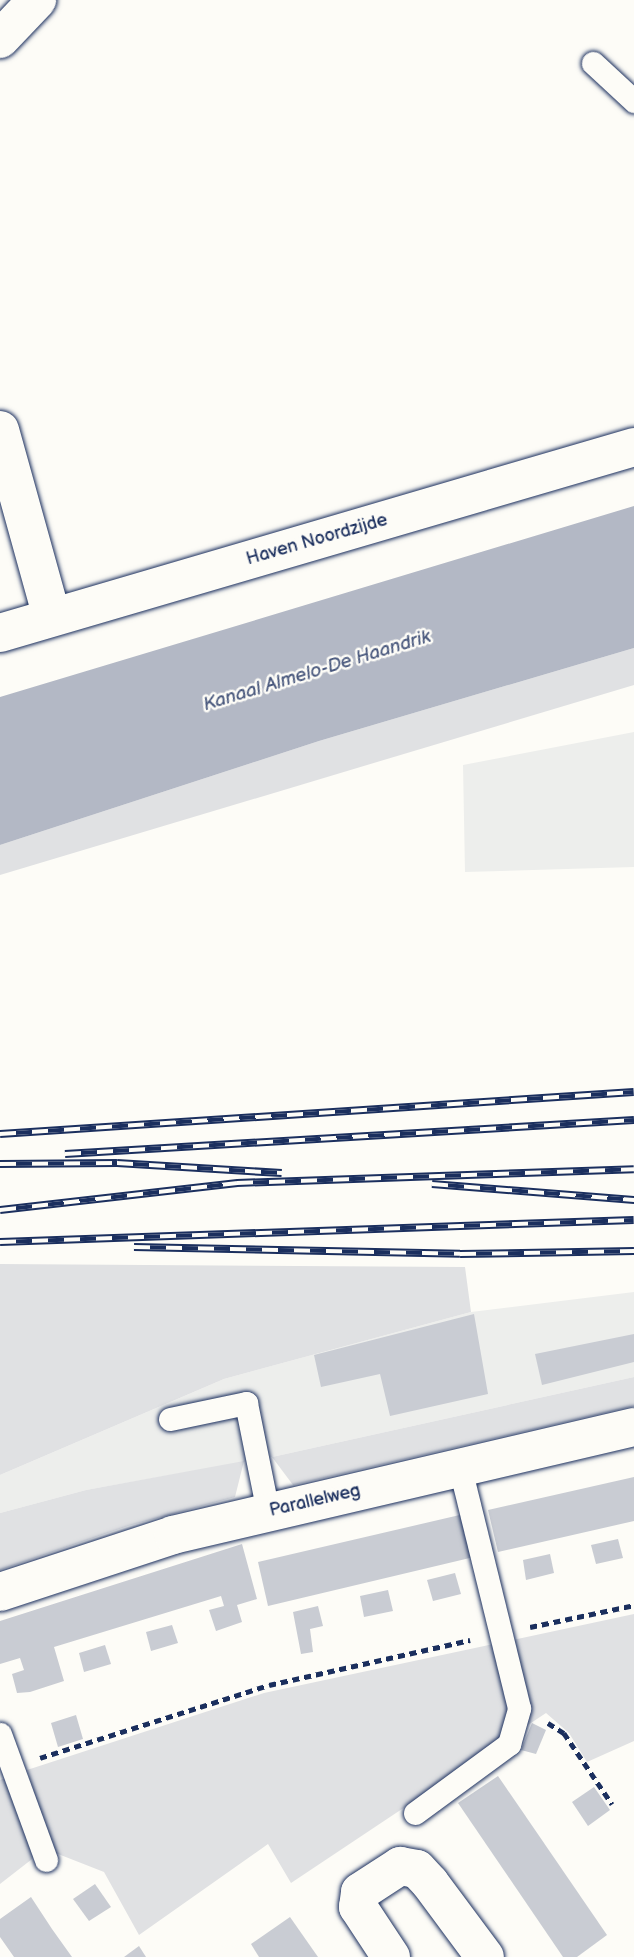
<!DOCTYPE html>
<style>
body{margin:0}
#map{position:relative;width:634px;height:1957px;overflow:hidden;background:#fdfcf7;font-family:"Balsamiq Sans",sans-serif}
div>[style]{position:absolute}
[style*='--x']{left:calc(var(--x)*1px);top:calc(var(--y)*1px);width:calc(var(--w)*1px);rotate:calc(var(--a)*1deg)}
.built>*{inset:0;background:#edeeec}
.green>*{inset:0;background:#e0e1e3}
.water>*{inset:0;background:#b3b8c5}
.building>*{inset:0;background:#c9ccd3}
.path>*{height:4.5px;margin-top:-2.25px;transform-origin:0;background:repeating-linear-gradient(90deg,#1b2f5e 0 7px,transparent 0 12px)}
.roads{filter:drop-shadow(0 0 2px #1b2f5e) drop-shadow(0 0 2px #1b2f5e)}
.service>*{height:23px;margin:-11.5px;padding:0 11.5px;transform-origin:11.5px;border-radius:11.5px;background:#fdfcf7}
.minor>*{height:38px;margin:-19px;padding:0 19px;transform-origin:19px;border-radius:19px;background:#fdfcf7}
.rail>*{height:8px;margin-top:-4px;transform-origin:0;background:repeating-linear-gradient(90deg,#fdfcf7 0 16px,#1b2f5e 0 32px);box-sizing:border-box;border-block:2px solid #1b2f5e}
span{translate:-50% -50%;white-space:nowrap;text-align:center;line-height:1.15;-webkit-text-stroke:5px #fdfcf7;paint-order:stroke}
.street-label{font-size:18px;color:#1b2f5e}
.water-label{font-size:19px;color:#49587d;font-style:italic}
</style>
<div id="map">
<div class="built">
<div style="clip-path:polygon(634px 732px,634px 867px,465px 872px,463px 765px)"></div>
<div style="clip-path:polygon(634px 1292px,634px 1377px,272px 1457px,86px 1490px,0 1513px,0 1475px,224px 1379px,471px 1312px)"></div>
</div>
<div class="green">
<div style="clip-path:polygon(634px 648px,634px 685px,0 875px,0 845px,319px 741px)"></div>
<div style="clip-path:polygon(0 1264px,465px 1267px,471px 1312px,224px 1379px,0 1475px)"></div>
<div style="clip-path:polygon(634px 1377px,634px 1406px,293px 1485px,272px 1457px)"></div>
<div style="clip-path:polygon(244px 1461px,235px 1497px,128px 1526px,0 1570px,0 1513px,86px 1490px)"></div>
<div style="clip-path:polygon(634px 1614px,634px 1741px,587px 1762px,569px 1733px,546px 1713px,291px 1883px,268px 1844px,139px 1935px,104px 1872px,53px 1852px,27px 1770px,264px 1693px)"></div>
<div style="clip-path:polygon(5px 1778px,36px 1856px,0 1884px,0 1780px)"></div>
</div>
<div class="water">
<div style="clip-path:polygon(634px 506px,634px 648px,319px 741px,0 845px,0 697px)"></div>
</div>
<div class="building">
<div style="clip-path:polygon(474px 1314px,488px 1394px,390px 1416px,380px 1374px,321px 1387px,314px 1355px)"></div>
<div style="clip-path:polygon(634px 1334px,634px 1362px,542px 1385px,535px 1354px)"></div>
<div style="clip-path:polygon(634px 1477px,634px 1521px,498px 1552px,488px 1510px)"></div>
<div style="clip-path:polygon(464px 1514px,474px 1557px,268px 1606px,258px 1562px)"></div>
<div style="clip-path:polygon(618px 1539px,623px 1558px,596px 1564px,591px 1545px)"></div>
<div style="clip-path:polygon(242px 1544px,257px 1599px,237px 1605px,242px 1622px,216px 1631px,209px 1610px,224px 1606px,221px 1596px,54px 1647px,64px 1681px,30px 1692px,17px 1693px,12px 1674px,24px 1670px,20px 1658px,0 1664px,0 1621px)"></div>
<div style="clip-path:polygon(550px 1554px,554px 1573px,526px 1580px,523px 1560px)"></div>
<div style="clip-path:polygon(455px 1573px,461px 1594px,433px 1601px,427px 1580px)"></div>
<div style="clip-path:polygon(388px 1590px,393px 1611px,364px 1617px,360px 1596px)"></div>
<div style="clip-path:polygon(318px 1606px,323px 1626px,310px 1629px,313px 1652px,301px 1654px,293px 1612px)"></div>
<div style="clip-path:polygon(172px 1625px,178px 1643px,151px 1651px,146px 1632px)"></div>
<div style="clip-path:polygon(105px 1645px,111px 1664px,84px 1672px,79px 1653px)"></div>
<div style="clip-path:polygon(76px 1715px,83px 1739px,58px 1747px,51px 1723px)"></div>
<div style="clip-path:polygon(532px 1723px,546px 1730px,536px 1754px,521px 1750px)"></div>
<div style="clip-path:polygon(498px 1776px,607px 1935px,577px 1957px,563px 1957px,458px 1803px)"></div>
<div style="clip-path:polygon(594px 1787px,610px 1810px,588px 1826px,572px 1802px)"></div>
<div style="clip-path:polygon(95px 1884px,111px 1907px,89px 1921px,73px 1899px)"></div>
<div style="clip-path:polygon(31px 1897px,52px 1929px,72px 1957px,14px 1957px,0 1937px,0 1919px)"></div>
<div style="clip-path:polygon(290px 1917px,318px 1957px,259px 1957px,251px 1944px)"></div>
<div style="clip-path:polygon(139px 1946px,146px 1957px,124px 1957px)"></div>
</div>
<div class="path">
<div style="--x:530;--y:1627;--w:106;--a:-11.9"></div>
<div style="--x:548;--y:1723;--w:19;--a:32"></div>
<div style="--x:564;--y:1733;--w:86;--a:55.9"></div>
<div style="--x:40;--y:1758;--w:240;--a:-17.7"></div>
<div style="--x:269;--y:1685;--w:206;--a:-12.6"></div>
</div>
<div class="roads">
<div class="service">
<div style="--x:593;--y:63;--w:56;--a:42.8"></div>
<div style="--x:170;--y:1419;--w:78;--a:-11.9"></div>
<div style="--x:246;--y:1403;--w:111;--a:78.6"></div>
<div style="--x:0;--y:1734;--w:134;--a:69.9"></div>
<div style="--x:415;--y:1813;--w:117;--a:-36.3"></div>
<div style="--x:509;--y:1744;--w:37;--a:-74"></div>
<div style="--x:519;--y:1708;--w:248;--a:-103.8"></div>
</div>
<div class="minor">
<div style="--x:0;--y:39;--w:54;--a:-46.5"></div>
<div style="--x:0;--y:430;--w:194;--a:74.5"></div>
<div style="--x:0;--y:633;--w:661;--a:-16.35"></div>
<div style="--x:0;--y:1592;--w:182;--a:-18.2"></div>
<div style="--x:173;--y:1535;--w:473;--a:-13.2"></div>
<div style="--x:391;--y:1957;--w:60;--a:-123.4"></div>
<div style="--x:358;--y:1907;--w:15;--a:-82"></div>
<div style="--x:360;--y:1892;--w:48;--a:-33"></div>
<div style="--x:400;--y:1866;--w:17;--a:10"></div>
<div style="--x:417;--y:1869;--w:19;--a:47"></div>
<div style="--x:430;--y:1883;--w:92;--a:53.4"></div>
</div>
</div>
<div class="rail">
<div style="--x:0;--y:1134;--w:635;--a:-3.79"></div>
<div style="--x:65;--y:1154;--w:570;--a:-3.42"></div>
<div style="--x:0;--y:1164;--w:117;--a:-0.5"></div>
<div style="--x:117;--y:1163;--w:165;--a:3.5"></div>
<div style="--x:432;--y:1184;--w:203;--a:4.5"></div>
<div style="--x:0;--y:1210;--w:239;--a:-6.5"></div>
<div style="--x:237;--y:1183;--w:397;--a:-2"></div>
<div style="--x:0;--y:1242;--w:634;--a:-1.99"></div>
<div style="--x:134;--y:1247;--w:326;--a:1.2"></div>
<div style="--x:460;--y:1254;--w:174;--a:-1"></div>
</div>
<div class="street-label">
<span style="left:317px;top:540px;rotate:-16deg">Haven Noordzijde</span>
<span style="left:315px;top:1501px;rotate:-13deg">Parallelweg</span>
</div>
<div class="water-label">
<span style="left:317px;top:671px;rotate:-17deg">Kanaal Almelo-De Haandrik</span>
</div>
</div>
